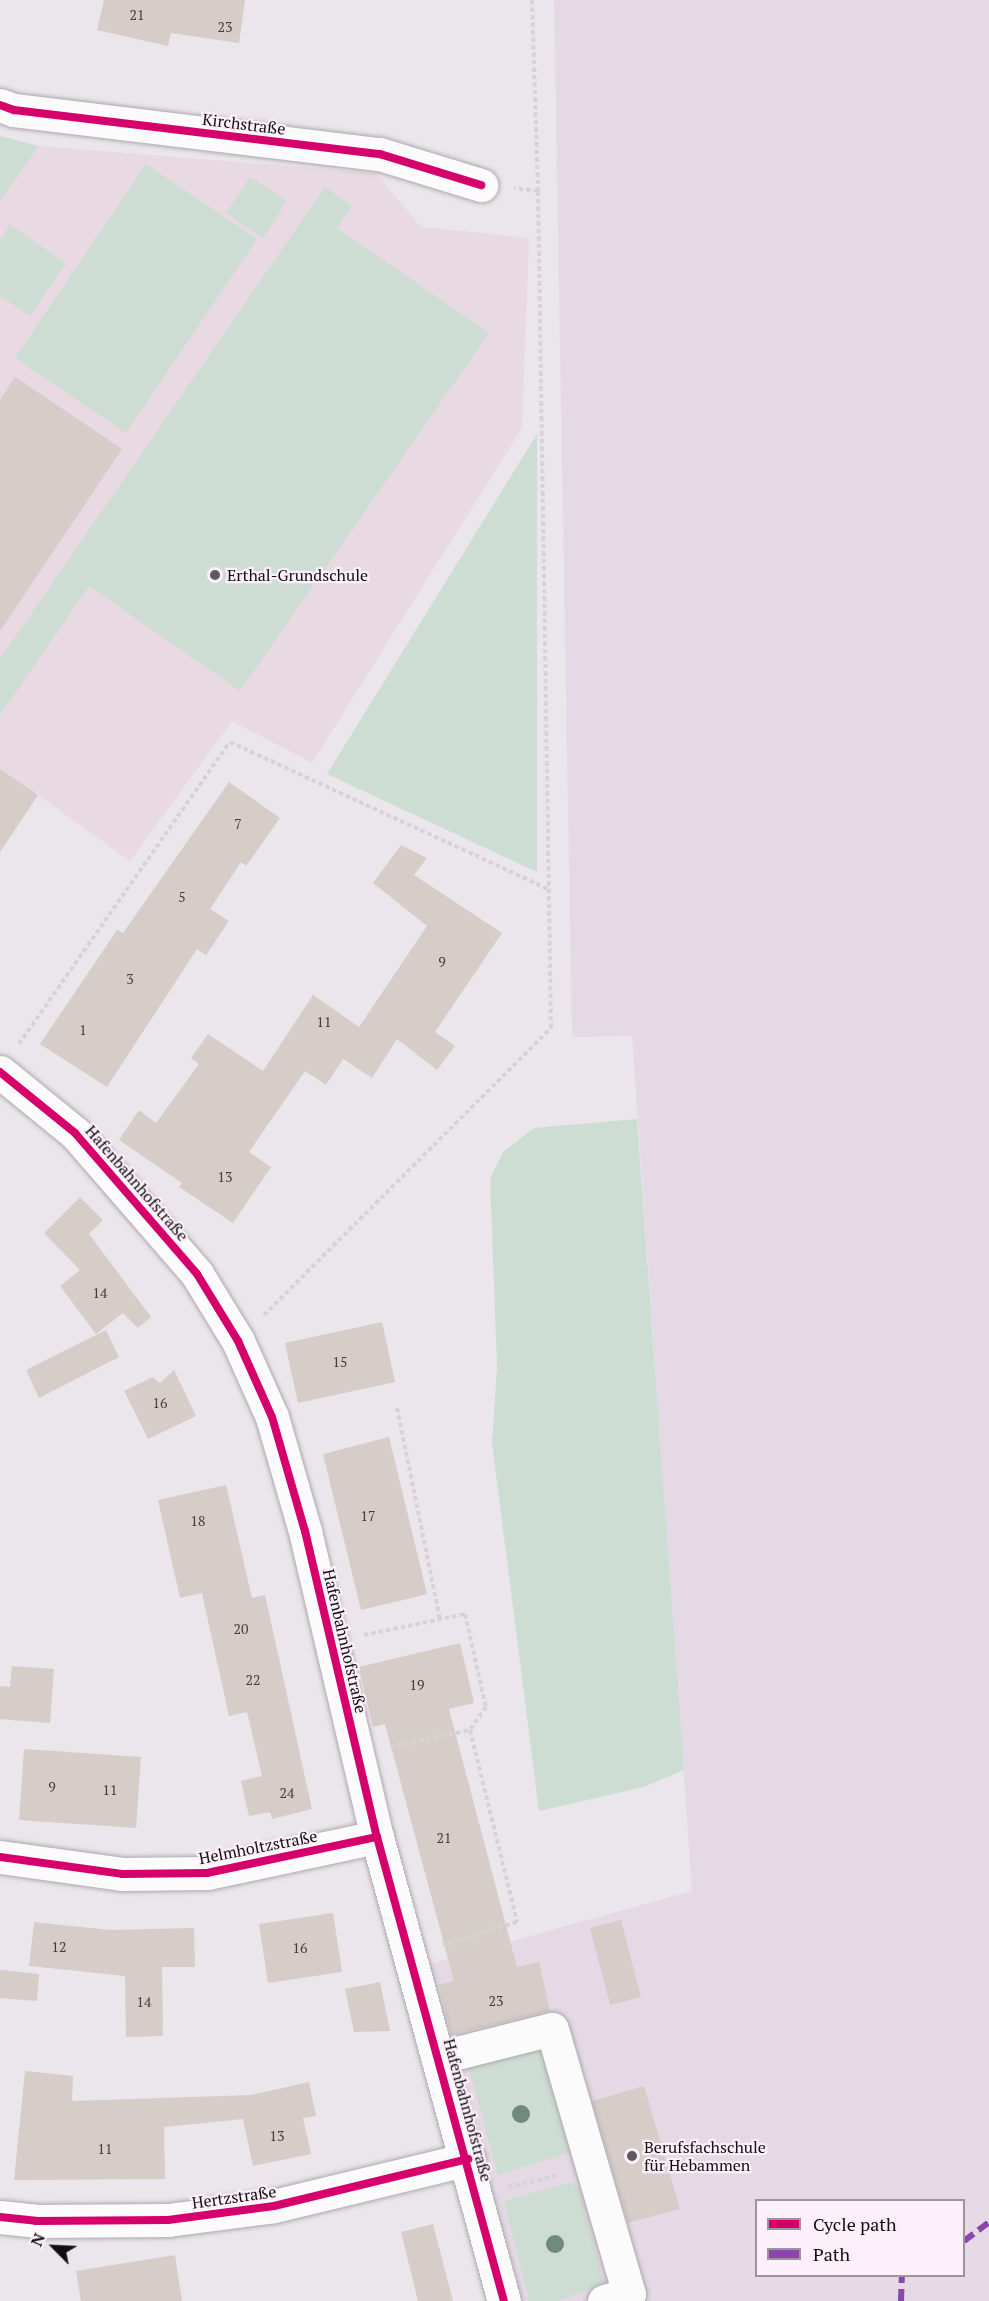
<!DOCTYPE html>
<meta charset="utf-8">
<style>
body{margin:0}
#map{position:relative;width:989px;height:2301px;overflow:hidden;background:#ebe6eb;font-family:"PT Serif",serif}
div>[style]{position:absolute}
[style*='--x']{left:calc(var(--x)*1px);top:calc(var(--y)*1px);width:calc(var(--w)*1px);rotate:calc(var(--a)*1deg)}
.built>*{inset:0;background:#e4d9e4}
.education>*{inset:0;background:#e8d9e3}
.green>*{inset:0;background:#cdddd3}
.building>*{inset:0;background:#d6ccc8}
.path>*{height:4px;margin-top:-2px;transform-origin:0;background:repeating-linear-gradient(90deg,#d6d3d6 0 4.5px,transparent 0 7.5px)}
.roads{filter:drop-shadow(0 0 2px #ada9ad) drop-shadow(0 0 2px #ada9ad)}
.street>*{height:33px;margin:-16.5px;padding:0 16.5px;transform-origin:16.5px;border-radius:16.5px;background:#fcfbfc}
.quiet>*{height:6px;margin-top:-3px;transform-origin:0;background:repeating-linear-gradient(90deg,#8e44ad 0 12px,transparent 0 18px)}
.cycleway>*{height:8px;margin:-4px;padding:0 4px;transform-origin:4px;border-radius:4px;background:#d6006c}
.trees>*{width:18px;height:18px;margin:-9px;border-radius:50%;background:#718a7e}
.dots>*{width:16px;height:16px;translate:-50% -50%;box-sizing:border-box;border:3px solid #fcf0fa;border-radius:50%}
span{translate:-50% -50%;white-space:nowrap;text-align:center;line-height:1.15;-webkit-text-stroke:4.5px #fcf0fa;paint-order:stroke}
.number-label{font-size:14px;color:#423d3e}
.number-label span{-webkit-text-stroke-width:0}
.street-label{font-size:16px;color:#110d10}
.poi-label{font-size:16px;color:#110d10}
.left{translate:0 -50%;text-align:left}
.legend{position:absolute;left:755px;top:2199px;width:210px;height:78px;box-sizing:border-box;background:#fcf0fa;border:2px solid #9e959c;margin:0;padding:8px 10px;list-style:none;font-size:18px;color:#110d10}
.legend li{display:flex;align-items:center;gap:12px;height:30px}
.legend b{width:30px;border:2px solid #9e959c}
.north{position:absolute;left:24px;top:2217px;width:60px;height:60px;-webkit-text-stroke:4px #fcf0fa;paint-order:stroke;rotate:294deg;font-size:16px;font-weight:700;line-height:24px;text-align:center;color:#110d10}
.north::after{content:'';display:block;margin:auto;width:21px;height:27px;background:#110d10;clip-path:polygon(50% 0,100% 100%,50% 72%,0 100%)}
</style>
<div id="map">
<div class="built">
<div style="clip-path:polygon(evenodd,554px 0,989px 0,989px 2301px,523px 2301px,430px 1964px,692px 1891px,632px 1036px,572px 1037px,554px 0,756px 2200px,964px 2200px,964px 2276px,756px 2276px,756px 2200px)"></div>
</div>
<div class="education">
<div style="clip-path:polygon(39px 146px,376px 173px,421px 227px,529px 238px,522px 428px,312px 763px,232px 721px,130px 861px,38px 795px,0 852px,0 201px)"></div>
</div>
<div class="green">
<div style="clip-path:polygon(0 136px,39px 146px,0 201px)"></div>
<div style="clip-path:polygon(146px 164px,257px 239px,126px 433px,15px 358px)"></div>
<div style="clip-path:polygon(250px 177px,287px 201px,263px 238px,226px 213px)"></div>
<div style="clip-path:polygon(325px 187px,352px 206px,337px 228px,489px 333px,240px 691px,89px 586px,0 715px,0 659px)"></div>
<div style="clip-path:polygon(10px 225px,66px 263px,30px 316px,0 296px,0 240px)"></div>
<div style="clip-path:polygon(537px 434px,537px 872px,327px 774px)"></div>
<div style="clip-path:polygon(637px 1119px,684px 1770px,644px 1787px,539px 1811px,492px 1443px,497px 1367px,490px 1179px,503px 1152px,534px 1128px)"></div>
<div style="clip-path:polygon(536px 2050px,544px 2055px,570px 2152px,498px 2175px,469px 2069px)"></div>
<div style="clip-path:polygon(571px 2182px,579px 2187px,604px 2284px,558px 2301px,529px 2301px,504px 2201px)"></div>
</div>
<div class="building">
<div style="clip-path:polygon(104px 0,245px 0,239px 43px,171px 33px,168px 46px,97px 30px)"></div>
<div style="clip-path:polygon(15px 377px,122px 449px,0 631px,0 400px)"></div>
<div style="clip-path:polygon(0 769px,38px 795px,0 852px)"></div>
<div style="clip-path:polygon(229px 782px,280px 818px,246px 866px,241px 862px,210px 909px,229px 921px,206px 955px,197px 949px,107px 1087px,40px 1044px,117px 930px,123px 933px)"></div>
<div style="clip-path:polygon(401px 845px,427px 858px,414px 875px,502px 933px,435px 1032px,455px 1046px,437px 1070px,397px 1039px,372px 1078px,343px 1059px,326px 1085px,305px 1071px,249px 1152px,271px 1167px,233px 1223px,179px 1187px,182px 1183px,119px 1140px,139px 1110px,156px 1123px,199px 1064px,191px 1058px,208px 1034px,263px 1071px,313px 995px,359px 1027px,427px 926px,373px 883px)"></div>
<div style="clip-path:polygon(80px 1197px,103px 1220px,89px 1234px,151px 1317px,138px 1328px,123px 1313px,96px 1334px,60px 1286px,80px 1270px,44px 1233px)"></div>
<div style="clip-path:polygon(382px 1322px,395px 1382px,298px 1403px,285px 1343px)"></div>
<div style="clip-path:polygon(106px 1330px,119px 1357px,39px 1398px,26px 1370px)"></div>
<div style="clip-path:polygon(174px 1370px,196px 1416px,148px 1439px,124px 1391px,153px 1377px,160px 1383px)"></div>
<div style="clip-path:polygon(389px 1437px,427px 1594px,361px 1610px,323px 1454px)"></div>
<div style="clip-path:polygon(226px 1485px,252px 1598px,265px 1595px,312px 1809px,272px 1819px,270px 1812px,249px 1816px,241px 1781px,262px 1776px,247px 1712px,229px 1716px,202px 1593px,180px 1598px,158px 1500px)"></div>
<div style="clip-path:polygon(460px 1643px,474px 1703px,449px 1709px,517px 1967px,539px 1962px,550px 2011px,451px 2035px,439px 1985px,454px 1981px,385px 1724px,373px 1727px,359px 1667px)"></div>
<div style="clip-path:polygon(12px 1666px,54px 1669px,50px 1723px,0 1719px,0 1686px,10px 1687px)"></div>
<div style="clip-path:polygon(24px 1749px,141px 1757px,136px 1828px,19px 1820px)"></div>
<div style="clip-path:polygon(333px 1913px,342px 1972px,268px 1983px,259px 1924px)"></div>
<div style="clip-path:polygon(621px 1920px,641px 1997px,610px 2005px,590px 1928px)"></div>
<div style="clip-path:polygon(34px 1922px,109px 1930px,194px 1928px,195px 1967px,162px 1967px,163px 2036px,126px 2037px,125px 1976px,29px 1966px)"></div>
<div style="clip-path:polygon(0 1970px,39px 1974px,37px 2001px,0 1998px)"></div>
<div style="clip-path:polygon(380px 1982px,390px 2031px,354px 2032px,345px 1989px)"></div>
<div style="clip-path:polygon(25px 2071px,73px 2076px,72px 2101px,251px 2095px,309px 2082px,316px 2116px,303px 2118px,311px 2154px,253px 2166px,243px 2119px,164px 2127px,165px 2179px,14px 2180px)"></div>
<div style="clip-path:polygon(644px 2086px,680px 2209px,628px 2223px,592px 2101px)"></div>
<div style="clip-path:polygon(433px 2224px,453px 2301px,418px 2301px,401px 2232px)"></div>
<div style="clip-path:polygon(175px 2255px,182px 2301px,81px 2301px,76px 2271px)"></div>
</div>
<div class="path">
<div style="--x:532;--y:0;--w:191;--a:88.2"></div>
<div style="--x:19;--y:1044;--w:368;--a:-55.1"></div>
<div style="--x:230;--y:742;--w:353;--a:24.8"></div>
<div style="--x:264;--y:1315;--w:406;--a:-45"></div>
<div style="--x:551;--y:1028;--w:837;--a:-90.89"></div>
<div style="--x:538;--y:191;--w:24;--a:-173"></div>
<div style="--x:397;--y:1408;--w:215;--a:78.5"></div>
<div style="--x:364;--y:1635;--w:103;--a:-11.7"></div>
<div style="--x:465;--y:1614;--w:95;--a:77.3"></div>
<div style="--x:486;--y:1707;--w:28;--a:125"></div>
<div style="--x:470;--y:1730;--w:198;--a:76.2"></div>
<div style="--x:517;--y:1922;--w:78;--a:163"></div>
<div style="--x:390;--y:1747;--w:82;--a:-12"></div>
<div style="--x:508;--y:2187;--w:52;--a:-13.2"></div>
</div>
<div class="roads">
<div class="street">
<div style="--x:0;--y:105;--w:15;--a:20"></div>
<div style="--x:14;--y:110;--w:369;--a:6.9"></div>
<div style="--x:380;--y:154;--w:106;--a:17.1"></div>
<div style="--x:0;--y:1072;--w:97;--a:39.1"></div>
<div style="--x:75;--y:1133;--w:186;--a:49.1"></div>
<div style="--x:197;--y:1274;--w:79;--a:58.5"></div>
<div style="--x:238;--y:1341;--w:83;--a:65.9"></div>
<div style="--x:272;--y:1417;--w:119;--a:73.9"></div>
<div style="--x:305;--y:1531;--w:314;--a:76.8"></div>
<div style="--x:377;--y:1837;--w:481;--a:74.7"></div>
<div style="--x:0;--y:1857;--w:123;--a:7.9"></div>
<div style="--x:122;--y:1874;--w:85;--a:-0.7"></div>
<div style="--x:207;--y:1873;--w:174;--a:-12"></div>
<div style="--x:441;--y:2057;--w:114;--a:-14.2"></div>
<div style="--x:552;--y:2029;--w:276;--a:73.8"></div>
<div style="--x:629;--y:2294;--w:26;--a:164"></div>
<div style="--x:0;--y:2217;--w:36;--a:6"></div>
<div style="--x:36;--y:2221;--w:132;--a:-0.4"></div>
<div style="--x:168;--y:2220;--w:107;--a:-7.5"></div>
<div style="--x:274;--y:2206;--w:200;--a:-13.6"></div>
</div>
</div>
<div class="quiet">
<div style="--x:964;--y:2241;--w:31;--a:-37"></div>
<div style="--x:901;--y:2301;--w:25;--a:-88"></div>
</div>
<div class="cycleway">
<div style="--x:0;--y:105;--w:15;--a:20"></div>
<div style="--x:14;--y:110;--w:369;--a:6.9"></div>
<div style="--x:380;--y:154;--w:106;--a:17.1"></div>
<div style="--x:0;--y:1072;--w:97;--a:39.1"></div>
<div style="--x:75;--y:1133;--w:186;--a:49.1"></div>
<div style="--x:197;--y:1274;--w:79;--a:58.5"></div>
<div style="--x:238;--y:1341;--w:83;--a:65.9"></div>
<div style="--x:272;--y:1417;--w:119;--a:73.9"></div>
<div style="--x:305;--y:1531;--w:314;--a:76.8"></div>
<div style="--x:377;--y:1837;--w:481;--a:74.7"></div>
<div style="--x:0;--y:1857;--w:123;--a:7.9"></div>
<div style="--x:122;--y:1874;--w:85;--a:-0.7"></div>
<div style="--x:207;--y:1873;--w:174;--a:-12"></div>
<div style="--x:0;--y:2217;--w:36;--a:6"></div>
<div style="--x:36;--y:2221;--w:132;--a:-0.4"></div>
<div style="--x:168;--y:2220;--w:107;--a:-7.5"></div>
<div style="--x:274;--y:2206;--w:200;--a:-13.6"></div>
</div>
<div class="trees">
<div style="left:521px;top:2114px"></div>
<div style="left:555px;top:2244px"></div>
</div>
<div class="dots">
<div style="left:215px;top:575px;background:#5d595d"></div>
<div style="left:632px;top:2156px;background:#5d595d"></div>
</div>
<div class="number-label">
<span style="left:137px;top:15px">21</span>
<span style="left:225px;top:27px">23</span>
<span style="left:238px;top:824px">7</span>
<span style="left:182px;top:897px">5</span>
<span style="left:442px;top:962px">9</span>
<span style="left:130px;top:979px">3</span>
<span style="left:324px;top:1022px">11</span>
<span style="left:83px;top:1030px">1</span>
<span style="left:225px;top:1177px">13</span>
<span style="left:100px;top:1293px">14</span>
<span style="left:340px;top:1362px">15</span>
<span style="left:160px;top:1403px">16</span>
<span style="left:368px;top:1516px">17</span>
<span style="left:198px;top:1521px">18</span>
<span style="left:241px;top:1629px">20</span>
<span style="left:253px;top:1680px">22</span>
<span style="left:417px;top:1685px">19</span>
<span style="left:52px;top:1787px">9</span>
<span style="left:110px;top:1790px">11</span>
<span style="left:287px;top:1793px">24</span>
<span style="left:444px;top:1838px">21</span>
<span style="left:59px;top:1947px">12</span>
<span style="left:300px;top:1948px">16</span>
<span style="left:496px;top:2001px">23</span>
<span style="left:144px;top:2002px">14</span>
<span style="left:277px;top:2136px">13</span>
<span style="left:105px;top:2149px">11</span>
</div>
<div class="street-label">
<span style="left:244px;top:124px;rotate:7deg">Kirchstraße</span>
<span style="left:137px;top:1183px;rotate:49deg">Hafenbahnhofstraße</span>
<span style="left:345px;top:1641px;rotate:77deg">Hafenbahnhofstraße</span>
<span style="left:258px;top:1847px;rotate:-11deg">Helmholtzstraße</span>
<span style="left:468px;top:2110px;rotate:75deg">Hafenbahnhofstraße</span>
<span style="left:234px;top:2197px;rotate:-8deg">Hertzstraße</span>
</div>
<div class="poi-label">
<span class="left" style="left:227px;top:575px">Erthal-Grundschule</span>
<span class="left" style="left:644px;top:2156px">Berufsfachschule<br>für Hebammen</span>
</div>
<ul class="legend">
<li><b style="height:8px;background:#d6006c"></b>Cycle path</li>
<li><b style="height:8px;background:#8e44ad"></b>Path</li>
</ul>
<div class="north">N</div>
</div>
